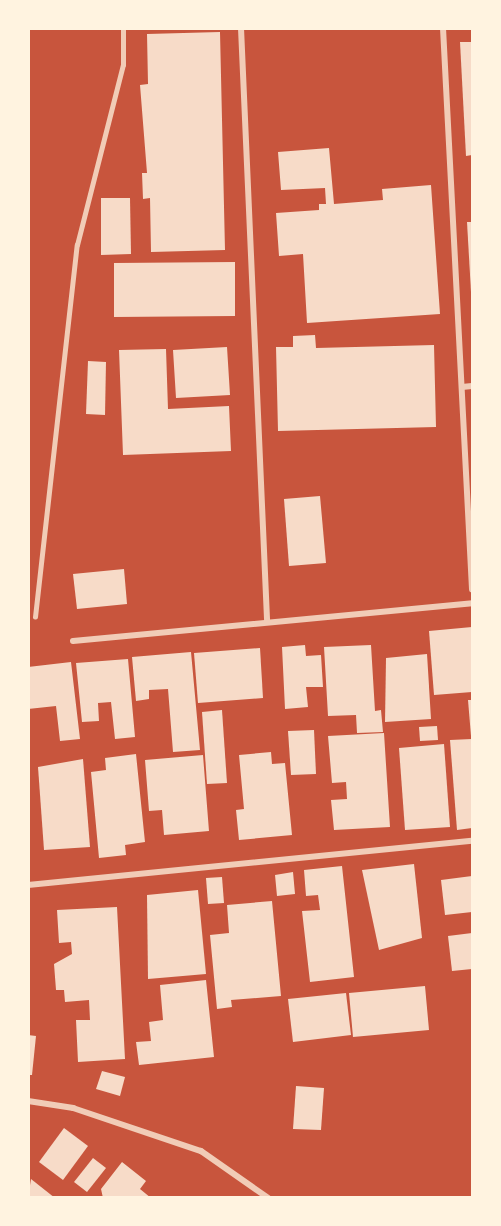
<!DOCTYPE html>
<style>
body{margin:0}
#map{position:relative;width:501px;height:1226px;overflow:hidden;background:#c8553d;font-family:Rubik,sans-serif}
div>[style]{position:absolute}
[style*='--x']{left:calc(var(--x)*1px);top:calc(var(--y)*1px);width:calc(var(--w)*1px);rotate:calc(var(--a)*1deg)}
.building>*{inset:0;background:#f7dbc8}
.service>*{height:4.5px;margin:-2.25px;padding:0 2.25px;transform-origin:2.25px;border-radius:2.25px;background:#f1ccb7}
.minor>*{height:6px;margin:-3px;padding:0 3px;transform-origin:3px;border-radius:3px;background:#f1ccb7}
span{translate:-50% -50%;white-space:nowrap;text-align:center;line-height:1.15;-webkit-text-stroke:5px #fff3e0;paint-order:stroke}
.frame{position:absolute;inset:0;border:30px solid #fff3e0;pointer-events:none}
</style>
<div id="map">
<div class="building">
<div style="clip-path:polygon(220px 32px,225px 250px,151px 252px,150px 198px,143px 199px,142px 173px,147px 173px,140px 85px,148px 84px,147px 34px)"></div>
<div style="clip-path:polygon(460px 42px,472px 42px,472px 155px,466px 156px)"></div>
<div style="clip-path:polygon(329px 148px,334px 204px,383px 200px,382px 189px,431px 185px,440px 314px,307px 323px,303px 254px,279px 256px,276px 213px,319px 210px,319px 204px,326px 204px,325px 188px,281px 190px,278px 152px)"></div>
<div style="clip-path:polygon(101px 198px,130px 198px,131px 254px,101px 255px)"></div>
<div style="clip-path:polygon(467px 222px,472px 222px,472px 292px,471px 292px)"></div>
<div style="clip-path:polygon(235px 262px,235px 316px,114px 317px,114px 263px)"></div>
<div style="clip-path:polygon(315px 335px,316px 348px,434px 345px,436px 427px,278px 431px,276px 347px,293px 347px,293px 336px)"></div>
<div style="clip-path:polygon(227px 347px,230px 395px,176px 398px,173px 350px)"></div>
<div style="clip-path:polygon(166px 349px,168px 409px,229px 406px,231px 451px,123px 455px,119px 350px)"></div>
<div style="clip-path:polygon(88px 361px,106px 362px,105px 415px,86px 414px)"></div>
<div style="clip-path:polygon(320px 496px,326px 563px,289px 566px,284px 499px)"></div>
<div style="clip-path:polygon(124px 569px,127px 604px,77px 609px,73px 574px)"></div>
<div style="clip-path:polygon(472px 627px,472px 692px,434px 695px,429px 631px)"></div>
<div style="clip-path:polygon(305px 645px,306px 656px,321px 655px,323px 687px,306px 687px,308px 707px,285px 709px,282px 647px)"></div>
<div style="clip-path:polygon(371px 645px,375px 711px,381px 710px,383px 732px,357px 733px,356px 715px,328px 716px,324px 647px)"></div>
<div style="clip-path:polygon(260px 648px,263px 698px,198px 703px,194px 653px)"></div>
<div style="clip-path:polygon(191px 652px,200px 750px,173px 752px,168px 689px,149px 690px,149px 699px,136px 701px,132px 657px)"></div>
<div style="clip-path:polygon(427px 654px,431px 719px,385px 722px,386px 658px)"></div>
<div style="clip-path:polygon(128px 659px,135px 737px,115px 739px,111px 702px,98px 703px,99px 721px,82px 722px,76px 663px)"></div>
<div style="clip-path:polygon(71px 662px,80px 739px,60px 741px,56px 706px,28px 709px,28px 667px)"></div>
<div style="clip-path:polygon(468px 700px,472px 700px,472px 736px,471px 736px)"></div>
<div style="clip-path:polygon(222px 710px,227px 783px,207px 784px,202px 712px)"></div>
<div style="clip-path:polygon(437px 726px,438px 740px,420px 741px,419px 727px)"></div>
<div style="clip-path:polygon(314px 730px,316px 774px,291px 775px,288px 731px)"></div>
<div style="clip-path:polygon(384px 733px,390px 827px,334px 830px,331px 800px,347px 799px,346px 782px,332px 783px,328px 736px)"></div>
<div style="clip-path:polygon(472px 739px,472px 828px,457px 830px,450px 740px)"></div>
<div style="clip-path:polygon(444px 744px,450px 827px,405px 830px,399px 748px)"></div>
<div style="clip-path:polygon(271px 752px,272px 764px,285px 763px,292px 835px,239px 840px,236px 810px,244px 809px,239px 755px)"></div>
<div style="clip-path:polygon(136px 754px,145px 842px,125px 845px,126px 855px,99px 858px,91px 772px,106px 770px,105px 758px)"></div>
<div style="clip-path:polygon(203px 755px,209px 831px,164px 835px,162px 810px,149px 811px,145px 760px)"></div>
<div style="clip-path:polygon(83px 759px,90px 847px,44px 850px,38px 767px)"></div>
<div style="clip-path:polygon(414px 864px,422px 938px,379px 950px,362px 870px)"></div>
<div style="clip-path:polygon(342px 866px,354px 977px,310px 982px,302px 911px,320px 910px,318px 895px,306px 896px,304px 870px)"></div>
<div style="clip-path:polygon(293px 872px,295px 894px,277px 896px,275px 875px)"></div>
<div style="clip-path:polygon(472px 876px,472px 912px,445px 915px,441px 880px)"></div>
<div style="clip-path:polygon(222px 877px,224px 903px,208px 904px,206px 878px)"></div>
<div style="clip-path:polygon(198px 890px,206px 974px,148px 979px,147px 895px)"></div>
<div style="clip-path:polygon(272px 901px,281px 996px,231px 1000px,232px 1007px,217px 1009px,210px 935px,229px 933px,227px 905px)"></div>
<div style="clip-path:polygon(117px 907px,125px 1059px,78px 1062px,76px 1020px,90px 1020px,89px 1000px,65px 1002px,64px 990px,56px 990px,54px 964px,72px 954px,71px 942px,59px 943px,57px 910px)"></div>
<div style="clip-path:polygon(472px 933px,472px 969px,452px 971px,448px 936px)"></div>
<div style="clip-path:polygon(206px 980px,214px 1057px,139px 1065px,136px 1042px,151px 1041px,149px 1022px,163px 1020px,160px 985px)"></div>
<div style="clip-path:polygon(425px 986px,429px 1030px,353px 1037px,349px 993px)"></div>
<div style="clip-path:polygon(346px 993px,351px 1035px,293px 1042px,288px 999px)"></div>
<div style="clip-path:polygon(28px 1035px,36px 1036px,32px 1075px,28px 1075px)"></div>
<div style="clip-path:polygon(102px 1071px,125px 1077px,120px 1096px,96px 1089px)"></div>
<div style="clip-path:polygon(296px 1086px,324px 1088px,321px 1130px,293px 1129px)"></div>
<div style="clip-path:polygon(64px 1128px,88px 1146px,63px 1180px,39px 1162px)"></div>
<div style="clip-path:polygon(93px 1158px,106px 1168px,87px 1192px,74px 1182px)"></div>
<div style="clip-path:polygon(122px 1162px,146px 1181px,140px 1189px,151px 1198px,103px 1198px,101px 1189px)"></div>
<div style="clip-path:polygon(31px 1179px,55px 1198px,28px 1198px)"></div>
</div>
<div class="service">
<div style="--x:35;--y:617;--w:374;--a:-83.6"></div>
<div style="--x:77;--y:245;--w:186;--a:-75.7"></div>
<div style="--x:123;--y:65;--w:37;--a:-90"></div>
</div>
<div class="minor">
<div style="--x:241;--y:28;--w:592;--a:87.48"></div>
<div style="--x:443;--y:28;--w:562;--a:87.04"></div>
<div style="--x:462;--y:387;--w:10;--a:-6"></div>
<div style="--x:73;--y:641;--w:401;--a:-5.4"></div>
<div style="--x:28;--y:885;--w:446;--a:-5.7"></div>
<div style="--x:28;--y:1101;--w:46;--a:8.8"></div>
<div style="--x:73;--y:1108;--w:135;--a:18.6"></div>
<div style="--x:201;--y:1151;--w:82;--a:35"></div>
</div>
<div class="frame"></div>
</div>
